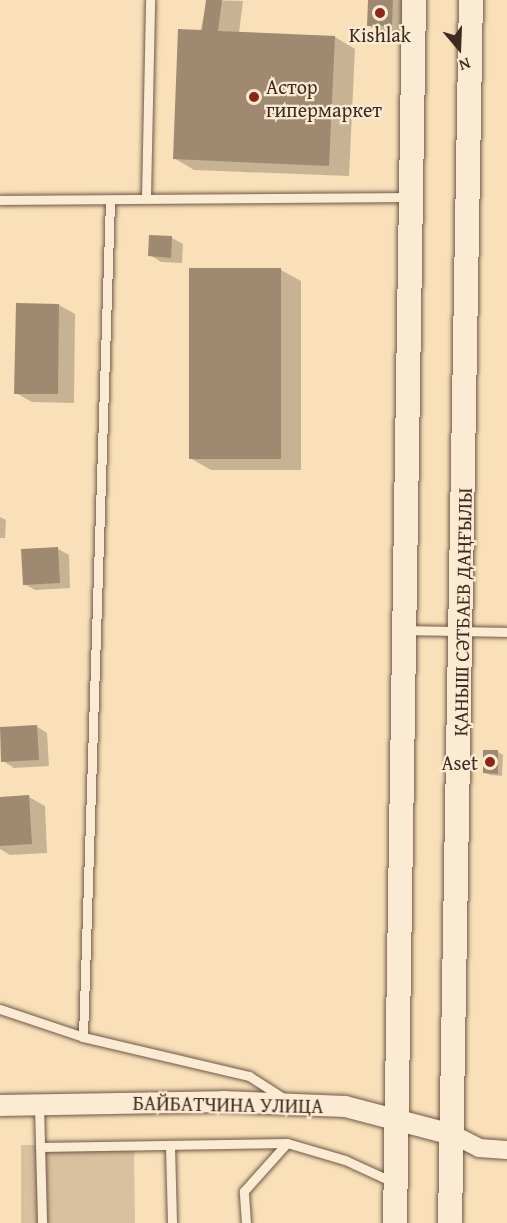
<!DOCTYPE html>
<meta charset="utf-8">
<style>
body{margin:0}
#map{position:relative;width:507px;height:1223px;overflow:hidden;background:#f9e0b9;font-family:"Gentium Book Plus",serif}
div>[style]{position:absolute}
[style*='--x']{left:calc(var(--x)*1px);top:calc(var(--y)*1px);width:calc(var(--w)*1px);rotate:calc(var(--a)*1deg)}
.green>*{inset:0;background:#d9c19f}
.shadow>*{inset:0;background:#0003}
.building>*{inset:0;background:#a08971}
.roads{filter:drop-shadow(0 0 2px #6e5848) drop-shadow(0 0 2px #6e5848)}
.service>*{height:9px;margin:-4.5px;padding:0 4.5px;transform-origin:4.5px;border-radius:4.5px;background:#fbebd2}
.minor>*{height:18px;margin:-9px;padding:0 9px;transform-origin:9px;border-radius:9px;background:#fbebd2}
.tertiary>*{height:21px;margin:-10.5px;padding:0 10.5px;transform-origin:10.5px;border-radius:10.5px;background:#fbebd2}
.secondary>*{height:24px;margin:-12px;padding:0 12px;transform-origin:12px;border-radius:12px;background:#fbebd2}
.dots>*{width:16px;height:16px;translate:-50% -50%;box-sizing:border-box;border:3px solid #fbebd2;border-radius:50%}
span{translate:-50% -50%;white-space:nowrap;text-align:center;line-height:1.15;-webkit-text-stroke:4.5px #fbebd2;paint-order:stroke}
.poi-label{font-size:20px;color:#3f2a22}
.left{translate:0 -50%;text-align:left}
.right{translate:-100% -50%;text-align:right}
.street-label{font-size:20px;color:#3f2a22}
.north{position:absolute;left:429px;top:18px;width:60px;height:60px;-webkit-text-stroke:4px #fbebd2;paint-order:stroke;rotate:161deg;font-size:16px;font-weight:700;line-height:24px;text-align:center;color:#3f2a22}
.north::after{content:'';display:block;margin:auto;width:21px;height:27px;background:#3f2a22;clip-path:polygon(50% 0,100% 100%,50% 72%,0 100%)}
</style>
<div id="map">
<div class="green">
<div style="clip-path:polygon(134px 1144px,135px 1223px,21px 1223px,21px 1145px)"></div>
</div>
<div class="shadow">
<div style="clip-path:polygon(207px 0,243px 1px,239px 33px,335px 37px,355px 49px,349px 176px,194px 170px,174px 158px)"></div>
<div style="clip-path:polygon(370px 0,404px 0,402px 32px,379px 32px,368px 25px)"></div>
<div style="clip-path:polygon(151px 236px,172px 238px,183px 244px,182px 263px,161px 262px,150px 255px)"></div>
<div style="clip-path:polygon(281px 270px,301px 281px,301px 470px,211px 470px,190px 458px)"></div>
<div style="clip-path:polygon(17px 304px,59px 305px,75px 314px,74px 403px,32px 402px,16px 393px)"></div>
<div style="clip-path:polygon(0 517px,6px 520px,5px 538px,0 538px)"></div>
<div style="clip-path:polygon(58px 549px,69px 555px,70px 588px,35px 590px,24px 584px)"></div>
<div style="clip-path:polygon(36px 726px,47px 733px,49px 766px,14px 768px,3px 761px)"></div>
<div style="clip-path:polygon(498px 752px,503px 755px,502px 776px,490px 775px,484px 772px)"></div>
<div style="clip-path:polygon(29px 797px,45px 806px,47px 853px,10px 855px,0 849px,0 798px)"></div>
</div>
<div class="building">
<div style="clip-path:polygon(206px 0,222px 0,218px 31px,335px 36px,329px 166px,173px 159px,178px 29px,202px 30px)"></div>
<div style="clip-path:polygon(368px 0,393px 0,392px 26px,367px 26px)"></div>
<div style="clip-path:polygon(149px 235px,172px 236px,171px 258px,148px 256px)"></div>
<div style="clip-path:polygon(189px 268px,281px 268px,281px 459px,189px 459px)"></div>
<div style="clip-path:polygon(16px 303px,59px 304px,58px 394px,14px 394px)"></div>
<div style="clip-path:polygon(58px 547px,60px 583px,23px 585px,21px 549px)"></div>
<div style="clip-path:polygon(37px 725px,39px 760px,1px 762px,0 727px)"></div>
<div style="clip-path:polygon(483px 750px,498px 750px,498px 774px,483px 773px)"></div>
<div style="clip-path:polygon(29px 795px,32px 844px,0 846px,0 797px)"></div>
</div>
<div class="roads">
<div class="service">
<div style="--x:146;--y:197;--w:197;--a:-88.8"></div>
<div style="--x:0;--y:200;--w:409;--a:-0.4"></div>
<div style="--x:405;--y:630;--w:102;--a:1.1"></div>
<div style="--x:0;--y:1009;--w:88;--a:18.6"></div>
<div style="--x:83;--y:1037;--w:171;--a:13.2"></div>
<div style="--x:249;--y:1076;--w:43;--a:32.6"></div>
<div style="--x:83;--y:1037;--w:837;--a:-88.15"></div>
<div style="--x:39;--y:1105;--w:118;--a:88.5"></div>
<div style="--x:170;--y:1146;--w:77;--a:88.5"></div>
<div style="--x:40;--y:1147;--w:247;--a:-0.9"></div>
<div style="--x:287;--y:1143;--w:60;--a:16.3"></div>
<div style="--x:345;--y:1160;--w:53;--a:24.6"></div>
<div style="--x:246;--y:1223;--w:32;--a:-94"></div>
<div style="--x:244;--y:1191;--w:64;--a:-48.1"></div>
</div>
<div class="minor">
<div style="--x:452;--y:1134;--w:30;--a:27"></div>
<div style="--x:479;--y:1148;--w:28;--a:4"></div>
</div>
<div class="tertiary">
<div style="--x:0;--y:1105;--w:222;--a:-1"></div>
<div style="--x:222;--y:1101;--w:123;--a:2.3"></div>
<div style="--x:345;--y:1106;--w:111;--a:14.7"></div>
</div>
<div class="secondary">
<div style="--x:395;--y:1223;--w:1223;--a:-89.11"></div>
<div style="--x:450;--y:1223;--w:1223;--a:-89.02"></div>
</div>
</div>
<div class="dots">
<div style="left:380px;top:13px;background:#8f2418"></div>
<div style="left:254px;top:97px;background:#8f2418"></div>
<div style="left:490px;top:762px;background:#8f2418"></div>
</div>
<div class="poi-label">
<span style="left:380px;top:34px">Kishlak</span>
<span class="left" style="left:266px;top:98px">Астор<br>гипермаркет</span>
<span class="right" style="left:478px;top:762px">Aset</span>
</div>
<div class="street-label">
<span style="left:462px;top:612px;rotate:-89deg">ҚАНЫШ СӘТБАЕВ ДАҢҒЫЛЫ</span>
<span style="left:228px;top:1104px;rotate:1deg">БАЙБАТЧИНА УЛИЦА</span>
</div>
<div class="north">N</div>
</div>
